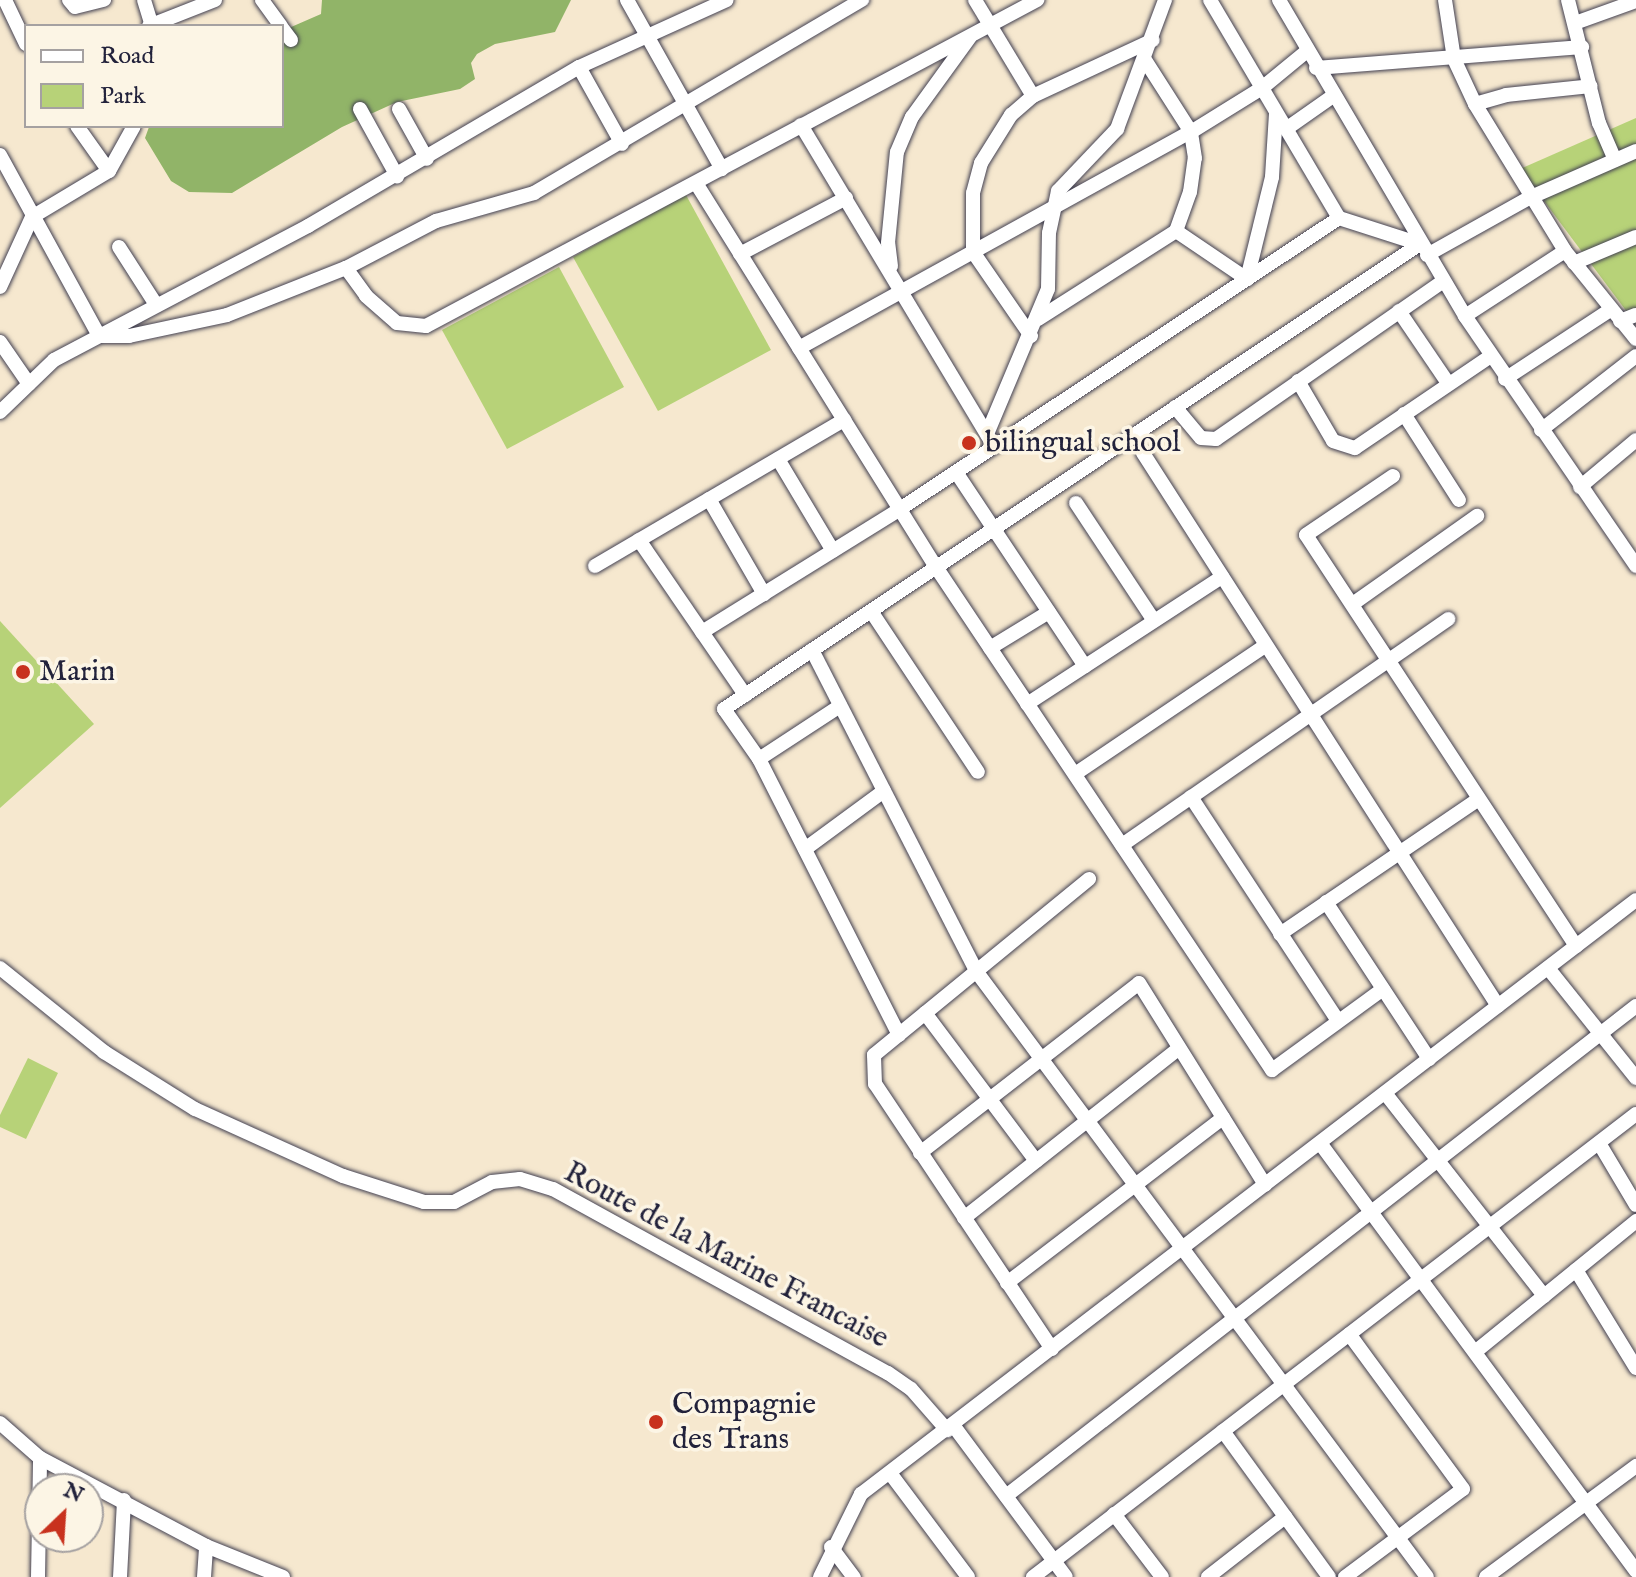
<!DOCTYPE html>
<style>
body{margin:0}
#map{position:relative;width:1636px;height:1577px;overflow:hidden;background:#f6e8cf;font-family:"IM FELL English",serif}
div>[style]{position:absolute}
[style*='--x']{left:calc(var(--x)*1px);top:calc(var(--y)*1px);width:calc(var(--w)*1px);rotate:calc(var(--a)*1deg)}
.green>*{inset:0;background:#b7d278}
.forest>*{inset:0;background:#91b468}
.roads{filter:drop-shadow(0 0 2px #424051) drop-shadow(0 0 2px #424051)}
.street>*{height:14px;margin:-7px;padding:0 7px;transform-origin:7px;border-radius:7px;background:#fff}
.dots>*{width:22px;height:22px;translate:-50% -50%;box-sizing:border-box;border:4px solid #fcf5e5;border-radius:50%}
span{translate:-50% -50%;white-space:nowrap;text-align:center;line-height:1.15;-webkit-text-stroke:7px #fcf5e5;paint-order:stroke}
.poi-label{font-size:30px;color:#22223b}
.left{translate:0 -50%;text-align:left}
.street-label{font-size:30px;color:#22223b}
.legend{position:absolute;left:24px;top:24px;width:260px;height:104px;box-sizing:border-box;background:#fcf5e5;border:2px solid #a5a1a1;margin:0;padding:10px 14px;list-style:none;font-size:24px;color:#22223b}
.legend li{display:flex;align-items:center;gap:16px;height:40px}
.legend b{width:40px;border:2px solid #a5a1a1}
.north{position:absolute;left:24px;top:1473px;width:80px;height:80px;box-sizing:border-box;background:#fcf5e5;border:2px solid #a5a1a1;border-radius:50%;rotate:25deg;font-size:22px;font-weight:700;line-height:32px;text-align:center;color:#22223b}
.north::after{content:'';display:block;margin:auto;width:28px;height:36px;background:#c8321e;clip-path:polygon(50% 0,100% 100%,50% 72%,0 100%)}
</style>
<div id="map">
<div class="green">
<div style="clip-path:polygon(1636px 118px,1636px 324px,1520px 169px)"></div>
<div style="clip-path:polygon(686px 195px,771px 350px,658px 411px,573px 257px)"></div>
<div style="clip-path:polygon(559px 267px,624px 387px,507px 449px,442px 330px)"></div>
<div style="clip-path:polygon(0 621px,94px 724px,0 808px)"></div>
<div style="clip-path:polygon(28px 1058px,58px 1073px,26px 1139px,0 1127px,0 1115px)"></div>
</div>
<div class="forest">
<div style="clip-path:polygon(322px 0,571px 0,555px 32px,495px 44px,477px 54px,471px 63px,475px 79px,460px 89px,397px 102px,342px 127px,232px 193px,189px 192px,171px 181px,145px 138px,149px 127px,282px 126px,282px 31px,321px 14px)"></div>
</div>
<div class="roads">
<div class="street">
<div style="--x:5;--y:0;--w:49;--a:64.5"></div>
<div style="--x:69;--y:0;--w:9;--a:49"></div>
<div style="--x:75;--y:7;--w:30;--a:-14"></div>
<div style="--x:144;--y:0;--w:27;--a:73"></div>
<div style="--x:262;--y:0;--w:32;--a:54"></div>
<div style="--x:627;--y:0;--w:194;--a:60.7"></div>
<div style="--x:975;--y:0;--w:112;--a:58.9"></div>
<div style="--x:1210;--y:0;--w:253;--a:59.4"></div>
<div style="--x:1339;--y:218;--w:85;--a:17.8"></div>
<div style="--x:1279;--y:0;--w:367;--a:59.5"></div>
<div style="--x:1465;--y:316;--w:303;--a:55.6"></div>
<div style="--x:1445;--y:0;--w:60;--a:81.3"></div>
<div style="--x:1454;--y:59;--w:50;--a:65"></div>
<div style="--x:1475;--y:104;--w:172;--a:58.5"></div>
<div style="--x:1565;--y:251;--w:113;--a:51.1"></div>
<div style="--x:1568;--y:0;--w:127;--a:75.9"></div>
<div style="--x:1599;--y:123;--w:40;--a:66.6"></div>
<div style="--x:1575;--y:23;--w:65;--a:-19.8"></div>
<div style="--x:149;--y:26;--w:71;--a:-21.5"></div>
<div style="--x:282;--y:28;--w:15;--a:53"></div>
<div style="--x:579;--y:67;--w:88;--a:60.8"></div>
<div style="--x:1316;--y:68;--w:267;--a:-4.5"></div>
<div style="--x:1475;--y:104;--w:32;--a:-16"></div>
<div style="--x:1506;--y:95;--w:85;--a:-6"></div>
<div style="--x:360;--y:109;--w:77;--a:61.1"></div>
<div style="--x:399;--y:109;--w:57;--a:60.8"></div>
<div style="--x:801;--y:125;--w:367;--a:59"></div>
<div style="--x:77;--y:126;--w:55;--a:54.6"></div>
<div style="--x:1286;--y:129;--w:57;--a:-35.1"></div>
<div style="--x:0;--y:155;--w:206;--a:61.3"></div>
<div style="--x:99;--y:336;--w:30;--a:0"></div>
<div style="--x:129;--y:336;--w:100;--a:-12.1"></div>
<div style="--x:227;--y:315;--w:128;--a:-21.6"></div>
<div style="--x:346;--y:268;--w:102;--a:-27.6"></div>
<div style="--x:436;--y:221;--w:102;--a:-15.9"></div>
<div style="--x:534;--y:193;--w:381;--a:-30.5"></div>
<div style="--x:696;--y:183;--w:453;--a:58"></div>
<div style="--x:936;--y:567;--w:605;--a:56.26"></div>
<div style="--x:1272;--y:1070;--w:137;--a:-36.1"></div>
<div style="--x:1176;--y:231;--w:86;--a:34.1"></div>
<div style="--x:1247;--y:279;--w:105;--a:-76.2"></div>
<div style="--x:1272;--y:177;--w:64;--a:-86.4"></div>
<div style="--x:119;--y:247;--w:67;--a:57.3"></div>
<div style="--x:740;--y:254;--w:120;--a:-27.8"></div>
<div style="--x:1427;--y:255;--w:117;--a:-29.2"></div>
<div style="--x:1529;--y:198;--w:117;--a:-23.7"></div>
<div style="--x:1574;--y:263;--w:67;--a:-22.8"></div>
<div style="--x:891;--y:266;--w:23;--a:-97"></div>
<div style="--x:888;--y:243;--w:91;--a:-84.4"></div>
<div style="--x:897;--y:152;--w:38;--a:-67"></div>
<div style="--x:912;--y:117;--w:99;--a:-54.1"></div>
<div style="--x:346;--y:268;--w:34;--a:54"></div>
<div style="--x:366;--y:296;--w:41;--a:41.1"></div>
<div style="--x:397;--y:323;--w:29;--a:6"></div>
<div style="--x:426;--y:326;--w:693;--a:-28.08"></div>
<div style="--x:0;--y:287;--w:77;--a:-65.4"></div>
<div style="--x:32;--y:217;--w:90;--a:-30.9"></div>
<div style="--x:109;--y:171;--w:51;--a:-60.9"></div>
<div style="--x:1399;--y:311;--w:87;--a:55.8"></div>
<div style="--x:1465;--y:316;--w:119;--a:-33"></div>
<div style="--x:1038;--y:319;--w:164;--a:-32.5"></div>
<div style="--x:1176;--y:231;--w:41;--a:-70.3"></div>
<div style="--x:1190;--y:192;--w:34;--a:-82"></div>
<div style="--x:1195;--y:158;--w:26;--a:-99"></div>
<div style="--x:1191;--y:132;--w:85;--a:-122.6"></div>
<div style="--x:1620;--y:321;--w:17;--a:-21"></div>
<div style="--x:1031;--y:336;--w:102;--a:-124.6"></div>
<div style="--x:973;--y:252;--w:59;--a:-90"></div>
<div style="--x:973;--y:193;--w:31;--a:-75"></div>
<div style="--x:981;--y:163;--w:57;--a:-58"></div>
<div style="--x:1011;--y:115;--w:29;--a:-41"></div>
<div style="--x:1033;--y:96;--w:132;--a:-25"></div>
<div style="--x:0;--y:342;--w:51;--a:55.4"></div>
<div style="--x:799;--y:348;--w:448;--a:-28.9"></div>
<div style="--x:1191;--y:132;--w:84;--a:-31.8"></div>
<div style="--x:1262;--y:88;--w:58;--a:-39.4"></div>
<div style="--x:1505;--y:379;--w:126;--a:-33.3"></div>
<div style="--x:1298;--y:381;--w:69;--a:59.7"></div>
<div style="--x:1333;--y:441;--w:23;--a:18"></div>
<div style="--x:1355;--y:448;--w:164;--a:-34.1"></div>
<div style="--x:1175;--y:407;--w:40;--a:50"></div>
<div style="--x:1201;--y:438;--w:15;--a:4"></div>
<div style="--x:1216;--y:439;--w:277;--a:-34.8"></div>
<div style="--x:0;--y:412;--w:75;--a:-43.9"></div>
<div style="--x:54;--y:360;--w:287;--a:-27.8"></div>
<div style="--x:308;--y:226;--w:314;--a:-30.4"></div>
<div style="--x:579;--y:67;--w:162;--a:-24.4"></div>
<div style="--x:1404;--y:414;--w:102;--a:57.4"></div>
<div style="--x:1541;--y:430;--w:120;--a:-37.9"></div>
<div style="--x:987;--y:434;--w:157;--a:-67.2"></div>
<div style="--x:1048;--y:289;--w:56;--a:-89"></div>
<div style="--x:1049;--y:233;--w:43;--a:-77.9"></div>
<div style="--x:1058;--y:191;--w:86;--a:-46.4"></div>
<div style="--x:1117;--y:129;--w:138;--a:-69.6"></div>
<div style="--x:1143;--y:453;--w:657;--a:57.3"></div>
<div style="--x:778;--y:459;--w:107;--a:59.1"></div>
<div style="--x:956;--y:472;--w:233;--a:56.4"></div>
<div style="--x:1393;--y:476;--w:105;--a:145.9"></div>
<div style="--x:1306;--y:535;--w:492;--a:56.7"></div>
<div style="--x:1580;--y:487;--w:73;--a:-40"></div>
<div style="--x:709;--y:499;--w:110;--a:59.9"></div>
<div style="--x:1076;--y:503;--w:141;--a:56.5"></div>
<div style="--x:639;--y:540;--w:188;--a:55.6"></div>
<div style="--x:595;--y:566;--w:289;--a:-30.4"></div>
<div style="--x:1354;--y:603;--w:151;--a:-35.3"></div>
<div style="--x:871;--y:611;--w:193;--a:56.4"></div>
<div style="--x:702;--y:632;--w:233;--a:-31.8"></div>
<div style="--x:900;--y:509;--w:527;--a:-33.54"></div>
<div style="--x:990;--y:648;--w:69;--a:-31.4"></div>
<div style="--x:812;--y:650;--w:360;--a:62.9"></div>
<div style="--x:976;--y:971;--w:755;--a:53.34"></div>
<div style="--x:1027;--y:704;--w:233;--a:-33.1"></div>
<div style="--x:759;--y:759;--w:97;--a:-33.2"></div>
<div style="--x:1075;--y:774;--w:230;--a:-34"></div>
<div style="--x:1191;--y:797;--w:268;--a:56.7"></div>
<div style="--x:1122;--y:845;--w:397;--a:-34.7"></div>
<div style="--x:805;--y:849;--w:98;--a:-36.3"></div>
<div style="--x:1326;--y:902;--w:188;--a:56.7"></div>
<div style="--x:1280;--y:934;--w:240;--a:-34.2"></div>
<div style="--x:0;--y:968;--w:134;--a:38.9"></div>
<div style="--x:104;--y:1052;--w:107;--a:32.1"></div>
<div style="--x:195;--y:1109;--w:162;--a:24.4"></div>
<div style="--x:343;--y:1176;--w:85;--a:17.8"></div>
<div style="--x:424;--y:1202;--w:30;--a:0"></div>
<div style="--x:454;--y:1202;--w:43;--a:-27.8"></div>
<div style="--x:492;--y:1182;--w:28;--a:-6"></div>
<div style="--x:520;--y:1179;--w:34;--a:17"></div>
<div style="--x:553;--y:1189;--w:382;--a:28.8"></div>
<div style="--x:888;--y:1373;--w:28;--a:35"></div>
<div style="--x:911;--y:1389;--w:55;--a:48.7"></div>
<div style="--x:1548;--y:968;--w:141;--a:51.3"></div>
<div style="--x:925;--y:1013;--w:185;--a:53.1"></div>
<div style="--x:899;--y:1035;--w:309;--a:-116.9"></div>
<div style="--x:759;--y:759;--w:61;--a:-125"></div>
<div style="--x:724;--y:709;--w:837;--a:-33.75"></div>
<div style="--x:1385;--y:1093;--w:258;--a:51.9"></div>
<div style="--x:1320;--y:1143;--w:532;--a:53.56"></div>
<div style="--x:1599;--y:1143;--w:72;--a:59.2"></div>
<div style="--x:920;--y:1153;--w:277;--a:-37.8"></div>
<div style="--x:1139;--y:983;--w:238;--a:58"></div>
<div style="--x:964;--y:1218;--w:274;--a:-38.3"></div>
<div style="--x:1576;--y:1270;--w:115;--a:58.5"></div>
<div style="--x:1007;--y:1283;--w:272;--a:-37.4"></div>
<div style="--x:1052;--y:1349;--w:319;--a:-123.7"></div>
<div style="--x:875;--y:1084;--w:29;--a:-92"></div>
<div style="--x:874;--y:1055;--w:278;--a:-39.3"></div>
<div style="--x:1475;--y:1352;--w:208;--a:-39.1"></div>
<div style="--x:0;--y:1423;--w:53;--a:41.2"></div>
<div style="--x:40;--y:1458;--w:188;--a:27.9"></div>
<div style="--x:206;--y:1546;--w:83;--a:21.9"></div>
<div style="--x:953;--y:1425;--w:189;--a:53.4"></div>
<div style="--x:1223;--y:1431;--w:180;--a:54"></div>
<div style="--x:890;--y:1473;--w:130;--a:53.1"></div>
<div style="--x:1006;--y:1496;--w:798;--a:-37.87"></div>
<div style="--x:1114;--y:1514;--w:79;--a:52.7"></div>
<div style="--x:831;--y:1547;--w:38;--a:53"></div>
<div style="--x:38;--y:1577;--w:119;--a:-89"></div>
<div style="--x:120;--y:1577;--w:77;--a:-87"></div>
<div style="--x:204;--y:1577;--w:31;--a:-86"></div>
<div style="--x:820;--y:1577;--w:93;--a:-63.7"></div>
<div style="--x:861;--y:1494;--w:976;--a:-37.47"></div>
<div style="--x:1033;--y:1577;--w:760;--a:-37.52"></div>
<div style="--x:1208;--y:1577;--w:98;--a:-37.9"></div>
<div style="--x:1345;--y:1577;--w:147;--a:-36.7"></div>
<div style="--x:1463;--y:1489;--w:192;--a:-126.3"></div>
<div style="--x:1486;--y:1577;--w:187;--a:-36.5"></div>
</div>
</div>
<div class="dots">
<div style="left:969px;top:443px;background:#c8321e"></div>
<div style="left:23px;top:672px;background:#c8321e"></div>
<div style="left:656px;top:1422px;background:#c8321e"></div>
</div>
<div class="poi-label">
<span class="left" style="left:985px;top:443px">bilingual school</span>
<span class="left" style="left:39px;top:672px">Marin</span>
<span class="left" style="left:672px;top:1422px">Compagnie<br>des Trans</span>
</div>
<div class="street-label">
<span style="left:726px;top:1256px;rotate:28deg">Route de la Marine Francaise</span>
</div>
<ul class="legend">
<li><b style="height:10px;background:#fff"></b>Road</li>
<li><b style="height:22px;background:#b7d278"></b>Park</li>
</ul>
<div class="north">N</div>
</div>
